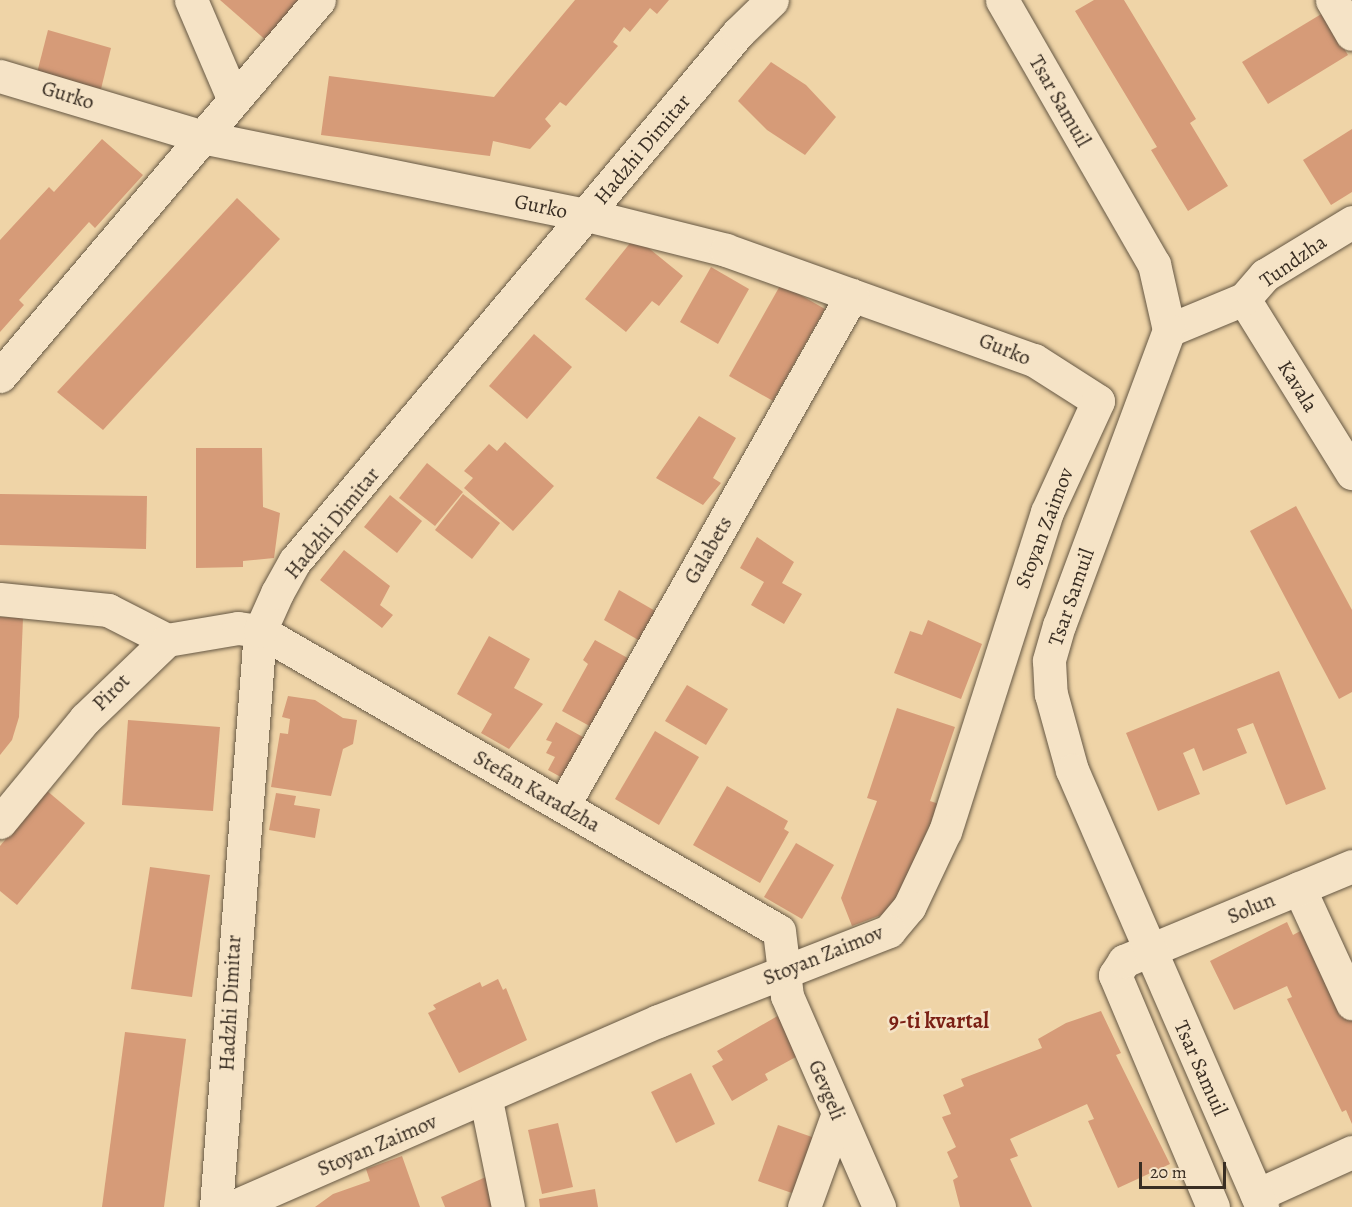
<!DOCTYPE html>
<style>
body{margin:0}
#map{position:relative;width:1352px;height:1207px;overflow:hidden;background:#efd4a7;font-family:Alegreya,serif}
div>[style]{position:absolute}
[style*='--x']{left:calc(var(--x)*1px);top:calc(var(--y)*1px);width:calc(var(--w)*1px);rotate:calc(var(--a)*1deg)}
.building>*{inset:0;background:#d69b78}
.roads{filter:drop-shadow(0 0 2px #665844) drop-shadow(0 0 2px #665844)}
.street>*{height:33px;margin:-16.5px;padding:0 16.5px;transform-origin:16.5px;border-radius:16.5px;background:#f5e3c6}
.secondary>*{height:33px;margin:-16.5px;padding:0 16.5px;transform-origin:16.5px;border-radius:16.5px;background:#f5e3c6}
span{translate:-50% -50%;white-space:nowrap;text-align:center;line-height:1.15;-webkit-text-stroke:5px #f5e3c6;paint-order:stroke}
.street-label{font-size:21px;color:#392e23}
.neighbourhood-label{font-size:22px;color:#7a1f14;font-weight:700}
.scale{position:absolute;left:1139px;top:1162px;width:87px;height:27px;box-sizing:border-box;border:3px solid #392e23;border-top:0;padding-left:8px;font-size:18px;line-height:21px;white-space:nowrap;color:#392e23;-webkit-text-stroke:4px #f5e3c6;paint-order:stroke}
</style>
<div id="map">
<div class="building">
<div style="clip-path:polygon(220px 0,307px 0,269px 43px)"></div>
<div style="clip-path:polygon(575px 0,669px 0,657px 14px,650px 8px,630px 32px,624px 27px,613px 42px,618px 46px,566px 106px,560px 102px,545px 119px,551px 126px,530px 149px,493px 141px,490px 156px,321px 135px,329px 76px,494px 97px)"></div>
<div style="clip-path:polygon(1094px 0,1124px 0,1196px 119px,1190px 123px,1228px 186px,1188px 211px,1151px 150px,1157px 147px,1075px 11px)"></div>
<div style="clip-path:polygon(1323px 13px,1348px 55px,1268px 104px,1242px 62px)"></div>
<div style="clip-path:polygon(48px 30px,111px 48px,101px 89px,37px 73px)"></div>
<div style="clip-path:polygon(771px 62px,806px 85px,836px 117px,805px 155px,767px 130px,738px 101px)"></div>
<div style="clip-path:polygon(1352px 129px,1352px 192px,1331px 205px,1303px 160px)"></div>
<div style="clip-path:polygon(102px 139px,143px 175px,95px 228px,89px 222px,19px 300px,24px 305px,0 332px,0 240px,49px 187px,54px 192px)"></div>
<div style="clip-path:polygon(237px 198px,280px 239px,103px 430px,57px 392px)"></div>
<div style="clip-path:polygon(635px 237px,683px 276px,659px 306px,652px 301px,626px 332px,585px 299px)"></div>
<div style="clip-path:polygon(711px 267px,749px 289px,718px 344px,680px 322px)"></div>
<div style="clip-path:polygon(781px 284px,825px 309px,773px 401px,729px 376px)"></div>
<div style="clip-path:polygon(534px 334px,572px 367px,527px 419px,489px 386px)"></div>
<div style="clip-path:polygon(699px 416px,736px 438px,713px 478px,721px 483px,703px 505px,656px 478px)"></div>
<div style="clip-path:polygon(505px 442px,554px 486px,513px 531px,464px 488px,473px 478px,464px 471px,489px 444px,497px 451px)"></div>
<div style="clip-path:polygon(196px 448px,262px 448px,263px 507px,280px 513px,274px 558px,243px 561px,243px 567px,196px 568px)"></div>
<div style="clip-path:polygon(427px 463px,463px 492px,435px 526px,399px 498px)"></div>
<div style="clip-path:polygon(0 494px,147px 496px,146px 549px,0 545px)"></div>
<div style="clip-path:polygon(463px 494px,500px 523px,472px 559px,435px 530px)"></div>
<div style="clip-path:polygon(390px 495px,422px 521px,397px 553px,364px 527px)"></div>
<div style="clip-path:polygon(1296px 506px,1352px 610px,1352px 692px,1339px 699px,1250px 531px)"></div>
<div style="clip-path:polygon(757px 537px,794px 562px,782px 583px,802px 594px,784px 624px,751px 605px,764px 582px,740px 568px)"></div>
<div style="clip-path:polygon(344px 550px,390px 586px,380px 605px,393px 615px,382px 628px,320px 580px)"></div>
<div style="clip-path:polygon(619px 590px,657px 612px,640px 641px,604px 620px)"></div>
<div style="clip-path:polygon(0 617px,23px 618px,19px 717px,12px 740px,0 755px)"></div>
<div style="clip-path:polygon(928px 620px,982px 644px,961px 699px,894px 673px,910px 631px,922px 635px)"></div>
<div style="clip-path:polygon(489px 636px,530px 659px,514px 688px,543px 704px,509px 749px,481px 733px,492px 714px,457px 694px)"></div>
<div style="clip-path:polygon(595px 640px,635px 662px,597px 730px,562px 711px,588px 664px,583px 660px)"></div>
<div style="clip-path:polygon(1279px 671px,1326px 789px,1286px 805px,1253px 723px,1237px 729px,1247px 753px,1203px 771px,1194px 748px,1183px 753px,1200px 794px,1158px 811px,1126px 733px)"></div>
<div style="clip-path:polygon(687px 685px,728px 709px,706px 745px,665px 721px)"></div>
<div style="clip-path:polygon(288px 696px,315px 700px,343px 718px,357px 720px,353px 744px,343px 749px,331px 796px,271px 787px,280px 733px,288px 734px,290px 719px,282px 717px)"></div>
<div style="clip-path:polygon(897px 708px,955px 727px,930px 801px,939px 804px,892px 911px,852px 926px,841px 898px,877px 801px,867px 798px)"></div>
<div style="clip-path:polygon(128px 720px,220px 727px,213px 811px,122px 805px)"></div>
<div style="clip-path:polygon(556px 722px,590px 741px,568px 781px,548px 770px,555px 757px,546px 753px,552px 742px,546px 740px)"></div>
<div style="clip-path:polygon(655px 731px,699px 757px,659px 825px,615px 799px)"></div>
<div style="clip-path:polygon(727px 786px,788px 821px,784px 829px,789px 832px,760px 883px,693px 845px)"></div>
<div style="clip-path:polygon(46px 790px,85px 823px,17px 905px,0 891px,0 846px)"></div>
<div style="clip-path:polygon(276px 793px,296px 796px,294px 805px,320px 809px,315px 838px,269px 830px)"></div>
<div style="clip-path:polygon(796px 843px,834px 865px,802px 919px,764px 897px)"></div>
<div style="clip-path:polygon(150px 867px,210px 875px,192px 997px,131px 989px)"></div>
<div style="clip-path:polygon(1287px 922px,1293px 935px,1304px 929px,1352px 1010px,1352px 1124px,1346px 1110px,1342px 1112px,1301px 1028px,1287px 999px,1292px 997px,1287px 986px,1234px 1010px,1210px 961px)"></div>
<div style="clip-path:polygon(498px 979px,503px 990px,506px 988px,527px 1040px,459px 1073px,428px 1013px,436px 1009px,433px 1005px,480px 982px,482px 987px)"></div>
<div style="clip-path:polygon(1101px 1011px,1121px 1053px,1116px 1055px,1170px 1164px,1118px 1188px,1088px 1121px,1094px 1119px,1087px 1104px,1010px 1139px,1018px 1156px,1010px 1159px,1032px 1207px,960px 1207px,953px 1180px,958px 1177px,947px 1152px,956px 1147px,942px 1117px,951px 1114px,943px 1095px,964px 1086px,961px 1079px,1042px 1048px,1038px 1039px,1066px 1023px)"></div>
<div style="clip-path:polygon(781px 1014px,803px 1053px,765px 1074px,768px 1080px,732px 1101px,712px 1066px,723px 1060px,717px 1051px)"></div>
<div style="clip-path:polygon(125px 1032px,186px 1039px,164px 1207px,102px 1207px)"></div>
<div style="clip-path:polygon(691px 1073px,715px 1124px,676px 1143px,651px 1092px)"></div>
<div style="clip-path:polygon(558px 1123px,573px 1187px,542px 1194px,528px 1130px)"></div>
<div style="clip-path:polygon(778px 1125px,826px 1142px,806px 1198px,758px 1181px)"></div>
<div style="clip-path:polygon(402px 1156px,420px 1207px,315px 1207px,333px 1194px,370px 1181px,366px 1169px)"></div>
<div style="clip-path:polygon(488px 1176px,495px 1207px,445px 1207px,441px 1197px)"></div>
<div style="clip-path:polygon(595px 1189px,598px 1207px,540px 1207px,539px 1199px)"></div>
</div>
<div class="roads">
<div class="street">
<div style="--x:191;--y:0;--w:107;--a:66.8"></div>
<div style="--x:1332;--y:0;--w:39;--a:60"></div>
<div style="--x:0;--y:76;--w:216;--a:16.7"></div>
<div style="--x:207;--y:138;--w:388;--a:11.5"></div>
<div style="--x:587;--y:215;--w:143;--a:14.1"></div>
<div style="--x:726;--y:250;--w:327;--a:19.7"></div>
<div style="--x:1034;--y:360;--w:76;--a:32.6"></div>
<div style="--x:1098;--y:401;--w:122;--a:114.7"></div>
<div style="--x:1047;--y:512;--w:335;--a:107.7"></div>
<div style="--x:945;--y:831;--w:84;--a:115.3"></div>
<div style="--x:909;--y:907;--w:31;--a:130"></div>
<div style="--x:889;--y:931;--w:248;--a:158.7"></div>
<div style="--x:658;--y:1021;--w:464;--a:156.4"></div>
<div style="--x:1244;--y:299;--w:205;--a:58.2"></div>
<div style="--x:1169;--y:330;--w:81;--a:-22.5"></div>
<div style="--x:1244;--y:299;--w:32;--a:-49"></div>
<div style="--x:1265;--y:275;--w:102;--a:-31.3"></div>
<div style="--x:0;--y:376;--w:493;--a:-49.7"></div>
<div style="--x:0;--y:599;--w:109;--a:5.8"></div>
<div style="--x:108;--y:610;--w:66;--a:27"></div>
<div style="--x:260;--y:631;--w:599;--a:30.03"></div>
<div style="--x:779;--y:931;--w:65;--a:83"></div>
<div style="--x:787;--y:996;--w:230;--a:66.4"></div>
<div style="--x:563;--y:806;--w:587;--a:-60.51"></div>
<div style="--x:1299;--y:888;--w:127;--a:65.3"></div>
<div style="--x:486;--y:1100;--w:109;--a:78.4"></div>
<div style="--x:1257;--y:1195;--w:104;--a:-24.4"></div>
<div style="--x:804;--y:1207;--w:97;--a:-70.1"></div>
<div style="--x:1213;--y:1207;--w:252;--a:-112.9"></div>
<div style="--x:1115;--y:975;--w:17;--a:-57"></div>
<div style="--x:1124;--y:961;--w:247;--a:-22.6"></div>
</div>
<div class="secondary">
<div style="--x:1002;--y:0;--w:305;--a:60.1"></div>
<div style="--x:1154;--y:264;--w:68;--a:77.2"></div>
<div style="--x:1169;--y:330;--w:315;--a:110.4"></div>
<div style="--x:1059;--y:625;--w:37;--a:106"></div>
<div style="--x:1049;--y:661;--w:33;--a:87"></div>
<div style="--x:1051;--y:694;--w:79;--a:74.6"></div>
<div style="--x:1072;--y:770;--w:477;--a:66.5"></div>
<div style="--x:0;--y:822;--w:134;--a:-50.5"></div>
<div style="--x:85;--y:719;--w:114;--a:-43.9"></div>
<div style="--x:167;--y:640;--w:72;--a:-9.6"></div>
<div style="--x:238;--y:628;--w:22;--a:8"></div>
<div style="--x:216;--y:1207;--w:578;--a:-85.63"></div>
<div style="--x:260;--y:631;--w:42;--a:-65.9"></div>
<div style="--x:277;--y:593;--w:37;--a:-61"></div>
<div style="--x:295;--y:561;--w:689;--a:-50"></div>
<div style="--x:738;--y:33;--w:47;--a:-44.1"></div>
</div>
</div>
<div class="street-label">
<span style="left:68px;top:95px;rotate:17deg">Gurko</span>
<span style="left:1060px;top:101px;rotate:60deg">Tsar Samuil</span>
<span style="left:642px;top:149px;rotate:-50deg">Hadzhi Dimitar</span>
<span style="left:541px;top:206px;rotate:12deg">Gurko</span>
<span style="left:1293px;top:261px;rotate:-35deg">Tundzha</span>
<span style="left:1005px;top:349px;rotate:22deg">Gurko</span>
<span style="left:1298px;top:386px;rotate:58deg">Kavala</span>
<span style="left:332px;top:523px;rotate:-51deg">Hadzhi Dimitar</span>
<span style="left:1044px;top:528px;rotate:-69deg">Stoyan Zaimov</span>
<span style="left:708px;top:550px;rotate:-60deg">Galabets</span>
<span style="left:1071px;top:597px;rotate:-71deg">Tsar Samuil</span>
<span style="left:111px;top:692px;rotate:-45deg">Pirot</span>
<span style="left:537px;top:791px;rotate:30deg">Stefan Karadzha</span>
<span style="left:1251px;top:908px;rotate:-23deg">Solun</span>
<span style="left:823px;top:955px;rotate:-22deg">Stoyan Zaimov</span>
<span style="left:230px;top:1003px;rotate:-87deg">Hadzhi Dimitar</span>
<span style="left:1201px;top:1068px;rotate:66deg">Tsar Samuil</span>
<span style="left:827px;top:1090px;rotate:67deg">Gevgeli</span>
<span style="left:377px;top:1145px;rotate:-23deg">Stoyan Zaimov</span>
</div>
<div class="neighbourhood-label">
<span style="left:939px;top:1022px">9-ti kvartal</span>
</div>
<div class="scale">20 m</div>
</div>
